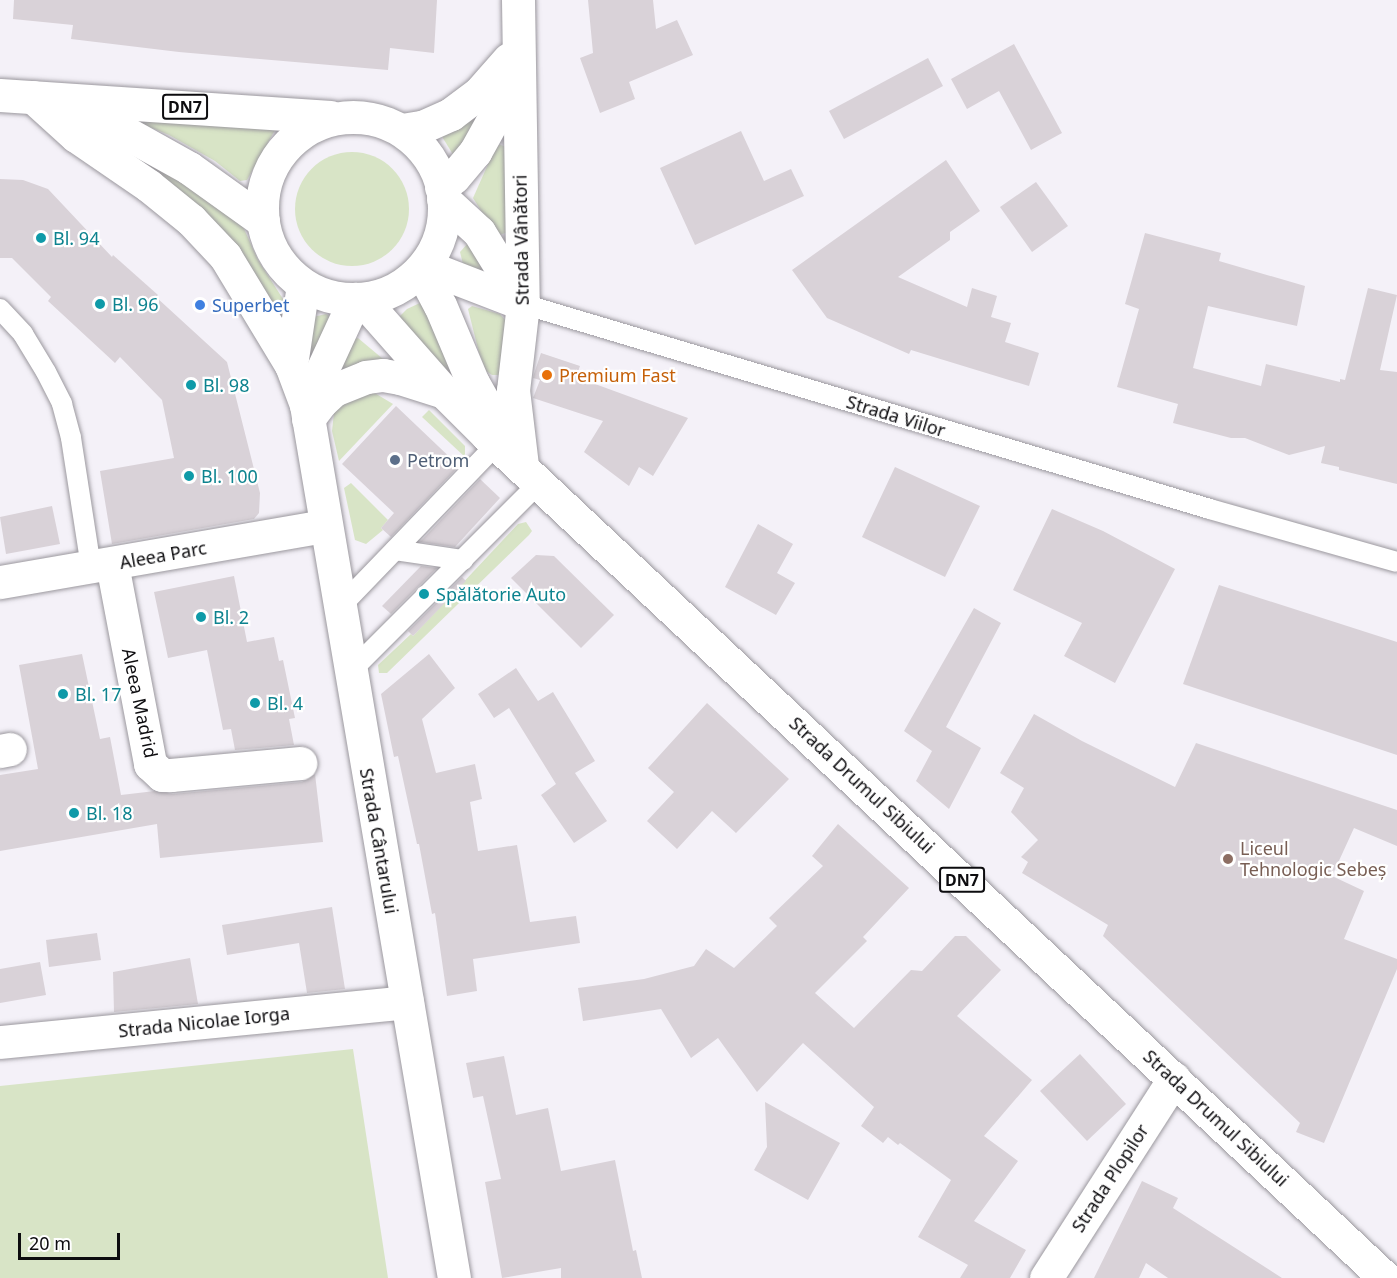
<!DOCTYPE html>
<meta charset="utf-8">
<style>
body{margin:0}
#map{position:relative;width:1397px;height:1278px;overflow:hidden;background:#f4f1f8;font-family:"Noto Sans",sans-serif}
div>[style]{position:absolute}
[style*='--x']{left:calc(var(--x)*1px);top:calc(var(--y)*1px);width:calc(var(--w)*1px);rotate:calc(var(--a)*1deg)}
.green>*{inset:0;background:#d8e4c6}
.round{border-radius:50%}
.building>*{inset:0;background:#d9d2d8}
.roads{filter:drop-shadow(0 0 2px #9b989e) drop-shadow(0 0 2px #9b989e)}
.lane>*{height:20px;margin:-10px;padding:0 10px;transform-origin:10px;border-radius:10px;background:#fff}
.street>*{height:33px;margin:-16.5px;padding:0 16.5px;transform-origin:16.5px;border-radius:16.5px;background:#fff}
.primary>*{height:33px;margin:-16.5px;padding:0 16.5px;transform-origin:16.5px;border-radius:16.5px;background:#fff}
.primary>.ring{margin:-16.5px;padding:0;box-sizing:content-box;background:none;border:33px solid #fff;border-radius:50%}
.dots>*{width:16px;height:16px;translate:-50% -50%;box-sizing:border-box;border:3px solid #fff;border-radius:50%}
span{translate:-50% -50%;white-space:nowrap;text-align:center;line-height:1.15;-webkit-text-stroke:4.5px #fff;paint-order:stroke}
.shield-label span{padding:2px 4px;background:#fff;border:2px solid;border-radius:4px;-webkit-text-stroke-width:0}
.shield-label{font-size:16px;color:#0d0c0f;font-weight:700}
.culture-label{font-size:18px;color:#0d838f}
.left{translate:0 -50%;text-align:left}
.street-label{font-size:18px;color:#0d0c0f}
.shop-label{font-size:18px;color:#366cbe}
.food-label{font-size:18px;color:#c56008}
.service-label{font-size:18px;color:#4e5e75}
.education-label{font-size:18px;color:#785e54}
.scale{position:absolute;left:18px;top:1233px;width:102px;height:27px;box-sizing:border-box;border:3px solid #0d0c0f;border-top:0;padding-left:8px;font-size:18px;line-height:21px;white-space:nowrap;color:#0d0c0f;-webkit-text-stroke:4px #fff;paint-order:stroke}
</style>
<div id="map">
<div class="green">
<div style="clip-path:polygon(485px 111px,457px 161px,441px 135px)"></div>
<div style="clip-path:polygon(125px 117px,275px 130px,247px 180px,240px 181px,215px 161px,169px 135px)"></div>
<div style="clip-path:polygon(497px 144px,511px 148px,508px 232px,497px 236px,473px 198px)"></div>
<div style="clip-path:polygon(115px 145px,144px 153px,241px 222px,258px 260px,283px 299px,287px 307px,282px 316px,277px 315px)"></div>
<div class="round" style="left:295px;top:152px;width:114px;height:114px"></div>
<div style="clip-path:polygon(470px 241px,505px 290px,466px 276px,460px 252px)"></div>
<div style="clip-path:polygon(422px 302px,466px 391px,397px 319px,407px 309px)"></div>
<div style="clip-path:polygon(472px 306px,500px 314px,506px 321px,501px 375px,492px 375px,486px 371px,479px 353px,468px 309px)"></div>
<div style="clip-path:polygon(326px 314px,331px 317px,305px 368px,313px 317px)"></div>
<div style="clip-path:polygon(358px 338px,383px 359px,337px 373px,354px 339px)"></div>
<div style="clip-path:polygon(373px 392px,393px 404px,339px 461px,332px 431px,334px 413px,341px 405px)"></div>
<div style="clip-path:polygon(429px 410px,465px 446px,465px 457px,422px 417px)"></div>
<div style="clip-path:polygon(351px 483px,388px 520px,381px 528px,383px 530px,366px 544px,355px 540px,344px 488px)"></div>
<div style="clip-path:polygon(526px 522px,532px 531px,529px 535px,387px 673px,379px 673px,378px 665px,411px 634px,413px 636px,518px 524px)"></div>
<div style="clip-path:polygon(353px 1049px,388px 1278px,0 1278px,0 1086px)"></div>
</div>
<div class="building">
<div style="clip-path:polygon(14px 0,437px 0,434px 53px,390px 48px,388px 70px,179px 52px,71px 39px,73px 25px,13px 19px)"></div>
<div style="clip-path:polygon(588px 0,653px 0,656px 29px,677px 20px,693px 55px,629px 82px,635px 99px,600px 113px,580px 58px,593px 53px)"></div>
<div style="clip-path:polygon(1014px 44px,1062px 133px,1031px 150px,999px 91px,967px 109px,951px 79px)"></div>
<div style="clip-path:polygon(928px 58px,943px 86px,844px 139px,829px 111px)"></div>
<div style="clip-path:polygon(741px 131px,764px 181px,791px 169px,804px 196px,695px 245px,660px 168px)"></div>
<div style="clip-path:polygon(946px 160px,980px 211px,950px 232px,950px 240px,898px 277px,967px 307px,972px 288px,997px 296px,991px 317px,1011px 323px,1005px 342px,1039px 353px,1029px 386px,911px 350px,909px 354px,827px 318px,792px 270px)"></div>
<div style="clip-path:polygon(0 179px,23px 180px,48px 189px,112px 257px,113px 255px,158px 295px,156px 297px,227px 362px,260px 493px,259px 513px,254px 519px,112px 544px,100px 471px,174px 458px,162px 400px,120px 357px,115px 363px,48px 301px,51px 297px,12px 258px,0 258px)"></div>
<div style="clip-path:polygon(1036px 182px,1068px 226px,1032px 252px,1000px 207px)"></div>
<div style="clip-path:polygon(1145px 233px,1221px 253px,1219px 261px,1305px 286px,1297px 326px,1208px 306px,1193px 368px,1261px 386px,1266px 364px,1340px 382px,1340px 379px,1345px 380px,1368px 288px,1397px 295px,1380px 370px,1397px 372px,1397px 484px,1339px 470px,1339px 467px,1321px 463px,1325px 446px,1289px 455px,1245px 438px,1231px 438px,1173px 423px,1178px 404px,1117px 387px,1139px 309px,1125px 304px)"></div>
<div style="clip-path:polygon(541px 353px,580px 366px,576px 377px,688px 418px,653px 476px,639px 467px,629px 486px,584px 452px,603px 421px,533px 398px,540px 380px,533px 378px,534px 374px)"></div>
<div style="clip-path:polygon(396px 406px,459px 466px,391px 537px,381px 528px,394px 513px,342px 464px)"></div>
<div style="clip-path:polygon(895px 467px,980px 506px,945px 577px,862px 537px)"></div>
<div style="clip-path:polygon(480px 479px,500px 498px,455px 547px,420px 542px)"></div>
<div style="clip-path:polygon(52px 506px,60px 544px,6px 554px,0 517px)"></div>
<div style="clip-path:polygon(1052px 509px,1103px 531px,1175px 569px,1115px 683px,1064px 656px,1082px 623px,1013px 590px)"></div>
<div style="clip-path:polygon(758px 524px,793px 544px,777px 573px,795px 583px,776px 615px,725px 587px)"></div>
<div style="clip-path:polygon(536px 555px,554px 556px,614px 615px,581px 648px,511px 578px)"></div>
<div style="clip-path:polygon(421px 566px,437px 568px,391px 614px,382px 606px)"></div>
<div style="clip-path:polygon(234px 576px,247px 642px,274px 637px,279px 661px,283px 660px,295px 718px,289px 719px,294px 745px,235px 750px,231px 729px,223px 730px,207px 650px,168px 658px,154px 592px)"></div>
<div style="clip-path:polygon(462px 577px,466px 581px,413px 636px,408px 631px)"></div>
<div style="clip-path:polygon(1219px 585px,1397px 642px,1397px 755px,1183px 684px)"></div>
<div style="clip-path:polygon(974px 608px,1001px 623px,946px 727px,981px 748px,949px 809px,916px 781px,932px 751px,904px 731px)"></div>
<div style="clip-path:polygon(82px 654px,100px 739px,110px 737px,121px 795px,155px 791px,173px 794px,302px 782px,315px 774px,323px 842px,160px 858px,157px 824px,0 851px,0 775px,38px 769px,19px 665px)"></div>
<div style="clip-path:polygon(429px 654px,455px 688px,422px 719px,436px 773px,475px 764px,482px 799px,470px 802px,478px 851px,517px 845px,530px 922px,576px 916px,580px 943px,473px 959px,477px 991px,447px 996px,435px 913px,432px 914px,419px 844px,417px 844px,398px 756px,394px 757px,381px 694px)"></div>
<div style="clip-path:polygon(516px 668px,538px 701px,553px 692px,595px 761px,575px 773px,607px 821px,574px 843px,541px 795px,556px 784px,509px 708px,494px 718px,478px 694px)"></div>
<div style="clip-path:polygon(707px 703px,789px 779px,736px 833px,712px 811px,677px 849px,647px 821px,674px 792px,648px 768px)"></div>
<div style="clip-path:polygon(1034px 714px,1082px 741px,1175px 787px,1196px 743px,1397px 810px,1397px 846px,1354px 828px,1332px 876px,1364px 891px,1344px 939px,1397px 959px,1397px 969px,1324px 1143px,1296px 1132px,1300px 1123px,1103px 936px,1108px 925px,1022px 873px,1028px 862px,1021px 857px,1038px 840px,1011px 812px,1024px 788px,1000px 773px)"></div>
<div style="clip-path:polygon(838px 824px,909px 888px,863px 937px,867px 941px,815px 993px,854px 1028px,911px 970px,922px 971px,955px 936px,966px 936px,1001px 970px,957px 1016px,1032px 1080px,984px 1136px,1018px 1161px,974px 1221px,1026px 1250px,1010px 1278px,960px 1278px,968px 1265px,918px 1237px,951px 1180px,900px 1143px,898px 1145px,888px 1137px,883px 1143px,861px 1126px,874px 1107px,803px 1043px,757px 1092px,718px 1038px,691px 1058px,661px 1009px,583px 1021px,578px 988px,644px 979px,694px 966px,706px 949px,734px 968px,777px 926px,769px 918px,823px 866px,812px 856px)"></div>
<div style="clip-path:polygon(332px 907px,345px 989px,307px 993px,299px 943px,227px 955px,222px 925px)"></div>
<div style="clip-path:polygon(97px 933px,101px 960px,49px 967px,46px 940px)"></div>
<div style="clip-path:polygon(190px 958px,198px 1004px,114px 1012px,113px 972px)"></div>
<div style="clip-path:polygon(40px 962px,46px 995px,0 1003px,0 969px)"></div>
<div style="clip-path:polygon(1080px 1054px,1126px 1104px,1087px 1141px,1040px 1091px)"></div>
<div style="clip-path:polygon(504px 1056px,516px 1115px,548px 1108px,561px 1171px,615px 1160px,633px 1251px,636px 1250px,642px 1278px,561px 1278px,561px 1268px,502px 1278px,485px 1182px,501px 1179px,483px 1096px,473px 1098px,466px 1063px)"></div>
<div style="clip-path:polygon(765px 1102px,840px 1143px,808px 1200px,754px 1170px,767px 1147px)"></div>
<div style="clip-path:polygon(1142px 1181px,1178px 1198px,1173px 1208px,1282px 1278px,1168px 1278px,1146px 1263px,1139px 1278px,1094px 1278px)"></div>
</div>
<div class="roads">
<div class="lane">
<div style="--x:523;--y:304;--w:717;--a:16.62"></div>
<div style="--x:1210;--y:509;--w:194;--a:15.8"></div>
<div style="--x:0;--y:309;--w:34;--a:47"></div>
<div style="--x:23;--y:334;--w:44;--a:58.8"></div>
<div style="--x:46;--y:372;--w:36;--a:63"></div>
<div style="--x:62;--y:404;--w:35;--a:75"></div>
<div style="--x:71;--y:438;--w:131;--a:81.2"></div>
<div style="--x:395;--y:550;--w:69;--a:8.4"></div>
<div style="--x:339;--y:608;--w:228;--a:-46.1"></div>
<div style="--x:350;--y:672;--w:267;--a:-45"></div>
</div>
<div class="street">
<div style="--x:518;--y:0;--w:304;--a:89.1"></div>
<div style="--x:523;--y:304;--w:87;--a:96.6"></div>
<div style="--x:513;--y:390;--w:77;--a:83.2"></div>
<div style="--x:33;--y:97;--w:58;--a:42.2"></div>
<div style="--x:76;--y:136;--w:88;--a:34.4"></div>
<div style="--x:149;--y:186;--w:54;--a:39"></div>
<div style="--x:191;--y:220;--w:50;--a:46.6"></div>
<div style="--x:225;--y:256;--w:127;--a:58.8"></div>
<div style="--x:402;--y:130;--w:20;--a:-9"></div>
<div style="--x:422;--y:127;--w:32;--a:-24"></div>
<div style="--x:451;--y:114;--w:36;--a:-37"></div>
<div style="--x:480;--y:92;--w:44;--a:-48.7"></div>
<div style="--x:441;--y:187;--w:16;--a:-38"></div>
<div style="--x:454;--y:177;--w:33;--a:-50"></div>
<div style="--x:475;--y:152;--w:39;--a:-61"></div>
<div style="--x:494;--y:118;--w:51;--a:-70.5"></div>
<div style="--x:443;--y:199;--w:49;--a:42.5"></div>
<div style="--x:479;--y:232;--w:82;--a:58.4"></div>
<div style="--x:425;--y:266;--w:105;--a:21.2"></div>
<div style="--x:303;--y:285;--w:81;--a:98.5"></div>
<div style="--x:291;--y:365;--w:43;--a:69.4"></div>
<div style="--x:306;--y:405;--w:885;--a:80.38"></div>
<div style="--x:306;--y:405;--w:117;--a:-65.2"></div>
<div style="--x:112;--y:564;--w:204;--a:79.2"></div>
<div style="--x:150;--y:764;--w:16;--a:43"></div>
<div style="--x:162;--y:775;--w:9;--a:0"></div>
<div style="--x:171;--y:775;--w:130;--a:-5.3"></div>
<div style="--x:0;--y:582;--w:330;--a:-9.8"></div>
<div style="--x:0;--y:751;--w:10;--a:-11"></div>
<div style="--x:0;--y:1042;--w:409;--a:-5.6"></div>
<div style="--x:1046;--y:1278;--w:237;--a:-57.3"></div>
</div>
<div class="primary">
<div style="--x:0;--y:95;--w:331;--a:3.8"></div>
<div style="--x:68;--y:110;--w:54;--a:20.4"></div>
<div style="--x:119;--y:129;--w:80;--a:29.1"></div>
<div style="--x:189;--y:168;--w:91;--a:35.6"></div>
<div class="ring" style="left:262px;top:117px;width:149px;height:149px"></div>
<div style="--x:421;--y:270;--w:40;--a:62"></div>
<div style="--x:440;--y:305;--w:85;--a:67.1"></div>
<div style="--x:473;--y:383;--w:59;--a:60.4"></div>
<div style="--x:362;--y:299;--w:124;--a:48.6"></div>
<div style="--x:444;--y:392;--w:61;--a:45"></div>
<div style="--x:487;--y:435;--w:1232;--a:43.19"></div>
<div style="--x:308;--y:419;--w:21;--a:-53"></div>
<div style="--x:321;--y:402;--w:18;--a:-43"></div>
<div style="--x:334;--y:390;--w:35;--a:-22"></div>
<div style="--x:366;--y:377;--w:17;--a:-7"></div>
<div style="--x:383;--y:375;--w:17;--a:10"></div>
<div style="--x:400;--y:378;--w:43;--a:17.6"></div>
</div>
</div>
<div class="dots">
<div style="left:41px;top:238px;background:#0f9aa8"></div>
<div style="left:100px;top:304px;background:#0f9aa8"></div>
<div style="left:200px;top:305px;background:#3f7fe0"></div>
<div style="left:547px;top:375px;background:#e8710a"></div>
<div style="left:191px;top:385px;background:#0f9aa8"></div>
<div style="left:395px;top:460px;background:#5c6f8a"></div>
<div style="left:189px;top:476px;background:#0f9aa8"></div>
<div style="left:424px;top:594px;background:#0f9aa8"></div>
<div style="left:201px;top:617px;background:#0f9aa8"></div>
<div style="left:63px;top:694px;background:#0f9aa8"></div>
<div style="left:255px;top:703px;background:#0f9aa8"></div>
<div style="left:74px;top:813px;background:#0f9aa8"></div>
<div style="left:1228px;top:859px;background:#8d6e63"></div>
</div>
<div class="shield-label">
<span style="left:185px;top:107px">DN7</span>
<span style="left:962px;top:880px">DN7</span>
</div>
<div class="culture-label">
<span class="left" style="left:53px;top:238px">Bl. 94</span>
<span class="left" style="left:112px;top:304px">Bl. 96</span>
<span class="left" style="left:203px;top:385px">Bl. 98</span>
<span class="left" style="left:201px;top:476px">Bl. 100</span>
<span class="left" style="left:436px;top:594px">Spălătorie Auto</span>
<span class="left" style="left:213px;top:617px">Bl. 2</span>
<span class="left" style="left:75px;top:694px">Bl. 17</span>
<span class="left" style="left:267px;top:703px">Bl. 4</span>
<span class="left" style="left:86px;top:813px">Bl. 18</span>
</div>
<div class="street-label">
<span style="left:521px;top:240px;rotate:-91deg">Strada Vânători</span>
<span style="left:896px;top:416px;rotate:17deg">Strada Viilor</span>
<span style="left:163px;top:555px;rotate:-10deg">Aleea Parc</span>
<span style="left:140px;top:703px;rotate:78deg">Aleea Madrid</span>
<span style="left:862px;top:785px;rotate:43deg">Strada Drumul Sibiului</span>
<span style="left:379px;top:841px;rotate:80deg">Strada Cântarului</span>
<span style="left:204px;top:1022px;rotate:-6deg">Strada Nicolae Iorga</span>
<span style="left:1216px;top:1118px;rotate:43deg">Strada Drumul Sibiului</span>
<span style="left:1110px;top:1178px;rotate:-57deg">Strada Plopilor</span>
</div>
<div class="shop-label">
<span class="left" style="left:212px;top:305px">Superbet</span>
</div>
<div class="food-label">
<span class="left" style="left:559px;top:375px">Premium Fast</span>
</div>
<div class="service-label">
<span class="left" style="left:407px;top:460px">Petrom</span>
</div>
<div class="education-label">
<span class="left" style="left:1240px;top:859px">Liceul<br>Tehnologic Sebeș</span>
</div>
<div class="scale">20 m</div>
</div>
